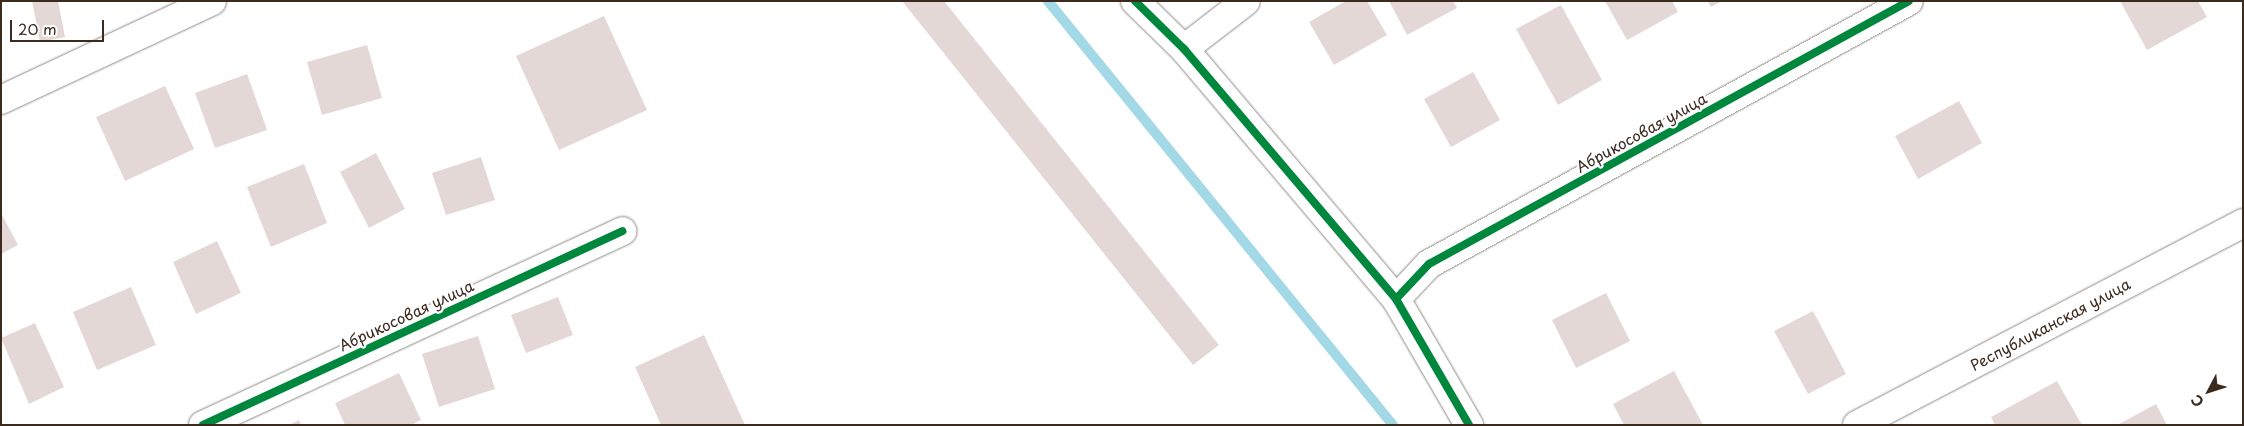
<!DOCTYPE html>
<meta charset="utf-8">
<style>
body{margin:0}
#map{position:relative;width:2244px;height:426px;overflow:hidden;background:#fff;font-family:"Playpen Sans",sans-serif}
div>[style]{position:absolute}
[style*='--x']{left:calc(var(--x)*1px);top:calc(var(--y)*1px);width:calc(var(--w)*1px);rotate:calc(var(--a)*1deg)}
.stream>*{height:10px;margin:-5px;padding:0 5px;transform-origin:5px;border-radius:5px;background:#a3d8e6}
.building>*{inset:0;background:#e4d8d6}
.roads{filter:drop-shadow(0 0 1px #8e8b88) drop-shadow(0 0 1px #8e8b88)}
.minor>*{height:28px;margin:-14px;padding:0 14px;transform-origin:14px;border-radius:14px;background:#fff}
.cycleway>*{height:8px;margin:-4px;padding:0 4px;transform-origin:4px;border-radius:4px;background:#00873e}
span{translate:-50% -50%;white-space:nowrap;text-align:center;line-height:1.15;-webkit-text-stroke:4.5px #fff;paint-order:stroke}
.street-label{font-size:15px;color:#3b2a1e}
.frame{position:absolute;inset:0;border:2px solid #3b2a1e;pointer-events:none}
.north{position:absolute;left:2184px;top:366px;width:50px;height:50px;-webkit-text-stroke:4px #fff;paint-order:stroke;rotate:230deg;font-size:14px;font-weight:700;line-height:20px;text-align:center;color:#3b2a1e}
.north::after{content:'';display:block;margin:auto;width:18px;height:22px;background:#3b2a1e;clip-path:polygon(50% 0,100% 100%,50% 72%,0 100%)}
.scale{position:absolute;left:10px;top:20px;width:94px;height:22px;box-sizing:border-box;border:2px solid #3b2a1e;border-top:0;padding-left:6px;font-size:15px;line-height:18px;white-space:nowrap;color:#3b2a1e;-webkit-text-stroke:4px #fff;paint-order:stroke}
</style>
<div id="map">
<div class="stream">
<div style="--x:1048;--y:1;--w:547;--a:50.87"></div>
</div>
<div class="building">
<div style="clip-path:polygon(32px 1px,58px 1px,65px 37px,40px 42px)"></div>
<div style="clip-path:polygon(902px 1px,944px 1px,1219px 345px,1193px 365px)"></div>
<div style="clip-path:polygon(1346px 1px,1367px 1px,1387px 35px,1334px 65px,1309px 22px)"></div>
<div style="clip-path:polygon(1389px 1px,1453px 1px,1457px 8px,1407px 35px)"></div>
<div style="clip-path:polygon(1605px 1px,1672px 1px,1678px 12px,1627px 40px)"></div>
<div style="clip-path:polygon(1708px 1px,1722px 1px,1711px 7px)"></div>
<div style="clip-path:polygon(2120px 1px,2198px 1px,2207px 17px,2147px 50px)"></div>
<div style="clip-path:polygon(1561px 5px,1602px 80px,1558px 105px,1516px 29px)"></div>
<div style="clip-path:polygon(604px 16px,647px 110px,559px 150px,516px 56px)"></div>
<div style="clip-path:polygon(367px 45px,382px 98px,322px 115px,307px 62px)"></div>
<div style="clip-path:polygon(1473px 72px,1500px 120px,1451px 147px,1424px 99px)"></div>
<div style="clip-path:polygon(247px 74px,267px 130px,215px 148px,195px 93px)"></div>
<div style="clip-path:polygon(165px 86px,194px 149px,125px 181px,96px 117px)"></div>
<div style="clip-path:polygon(1959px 101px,1982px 143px,1918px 179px,1895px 136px)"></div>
<div style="clip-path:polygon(376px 153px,405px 209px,369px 228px,340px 172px)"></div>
<div style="clip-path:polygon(481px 157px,495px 200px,446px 215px,432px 173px)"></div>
<div style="clip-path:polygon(304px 164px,327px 223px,271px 247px,247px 187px)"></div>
<div style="clip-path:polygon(1px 213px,18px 245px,1px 254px)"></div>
<div style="clip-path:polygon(217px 241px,241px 293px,196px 314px,173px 262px)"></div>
<div style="clip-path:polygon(131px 287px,156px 345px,97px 370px,73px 312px)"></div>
<div style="clip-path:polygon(1606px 293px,1630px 341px,1576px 368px,1552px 320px)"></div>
<div style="clip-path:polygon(558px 297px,573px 335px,526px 353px,511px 315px)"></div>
<div style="clip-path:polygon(1813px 311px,1846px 374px,1808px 394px,1774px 331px)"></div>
<div style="clip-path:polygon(35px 323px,64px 387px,29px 404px,1px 338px)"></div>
<div style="clip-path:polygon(704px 335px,745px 425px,661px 425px,635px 367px)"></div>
<div style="clip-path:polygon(478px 336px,495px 389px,439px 407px,422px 354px)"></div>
<div style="clip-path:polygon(1674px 371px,1703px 425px,1624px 425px,1613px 404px)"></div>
<div style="clip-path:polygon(399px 373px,421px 420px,411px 425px,345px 425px,335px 403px)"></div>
<div style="clip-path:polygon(2057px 381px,2082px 425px,1995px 425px,1991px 417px)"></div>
<div style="clip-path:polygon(2156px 404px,2167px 425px,2117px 425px)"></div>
<div style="clip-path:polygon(299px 420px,301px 425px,289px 425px)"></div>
</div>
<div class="roads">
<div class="minor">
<div style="--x:1135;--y:1;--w:69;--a:44.4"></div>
<div style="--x:1184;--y:49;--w:328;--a:49.7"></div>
<div style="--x:1396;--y:299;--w:146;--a:59.9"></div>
<div style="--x:1184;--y:49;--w:78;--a:-37.7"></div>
<div style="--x:1;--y:100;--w:233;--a:-25.1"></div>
<div style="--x:1396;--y:299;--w:48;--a:-46.7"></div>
<div style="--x:1429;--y:264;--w:547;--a:-28.72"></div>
<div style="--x:203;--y:425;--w:462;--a:-24.8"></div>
<div style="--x:1857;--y:425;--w:436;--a:-27.6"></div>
</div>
</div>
<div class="cycleway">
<div style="--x:1135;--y:1;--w:69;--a:44.4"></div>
<div style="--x:1184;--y:49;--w:328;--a:49.7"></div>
<div style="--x:1396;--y:299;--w:146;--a:59.9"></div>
<div style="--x:1396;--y:299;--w:48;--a:-46.7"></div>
<div style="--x:1429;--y:264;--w:547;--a:-28.72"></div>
<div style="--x:203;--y:425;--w:462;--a:-24.8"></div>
</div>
<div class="street-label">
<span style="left:1641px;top:132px;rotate:-29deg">Абрикосовая улица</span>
<span style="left:406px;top:315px;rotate:-25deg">Абрикосовая улица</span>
<span style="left:2050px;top:324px;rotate:-28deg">Республиканская улица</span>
</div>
<div class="frame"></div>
<div class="north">С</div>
<div class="scale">20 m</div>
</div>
